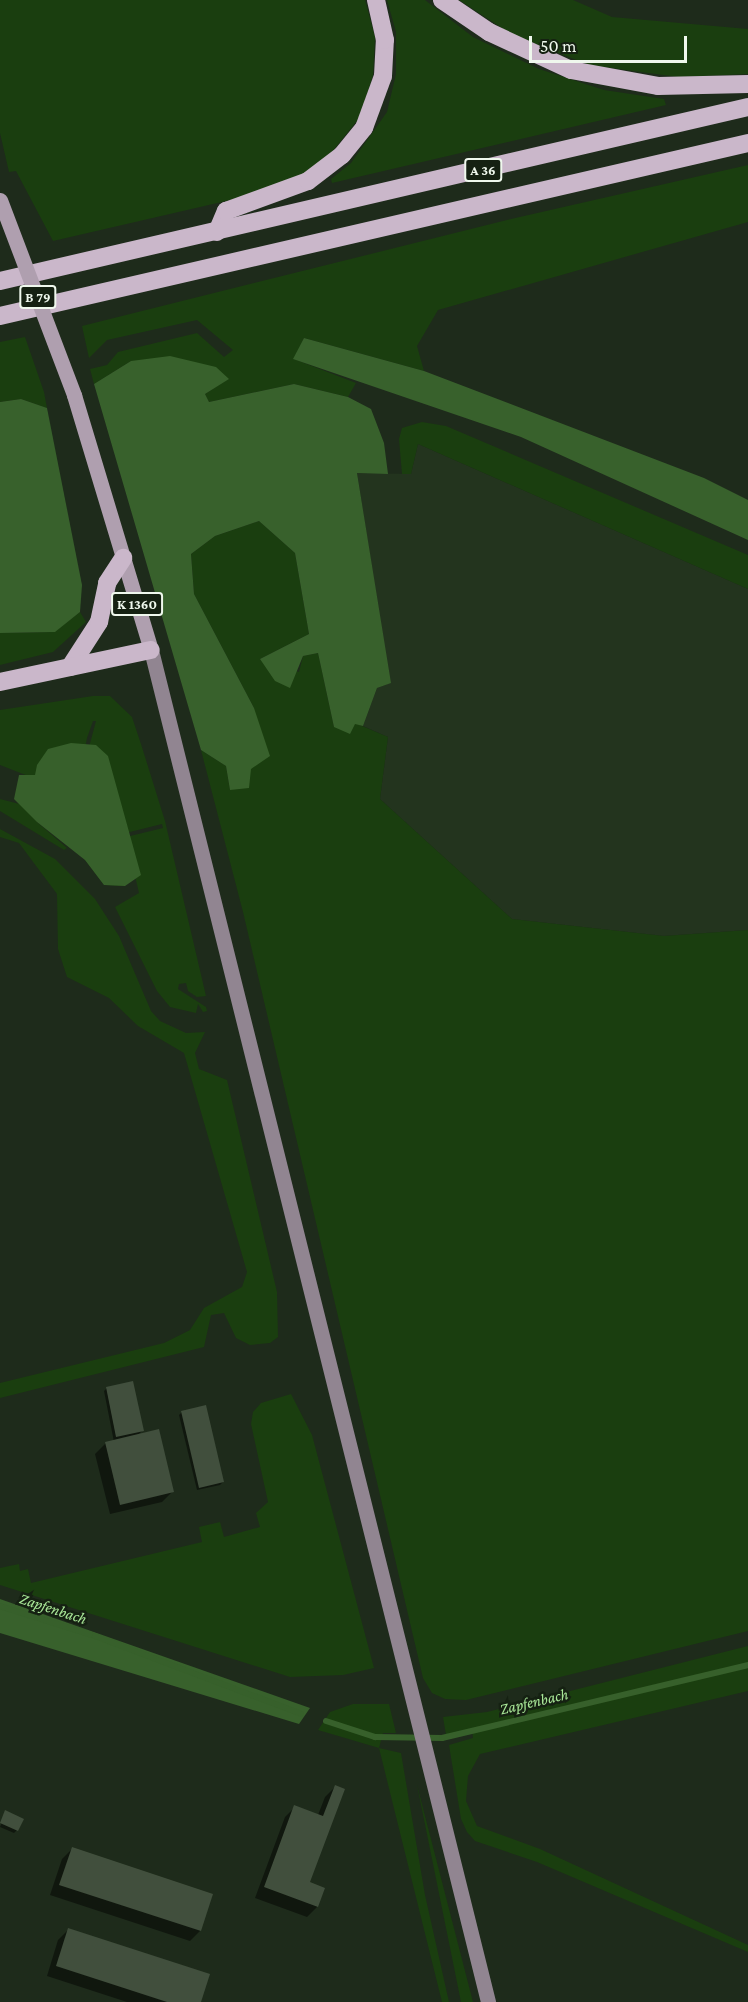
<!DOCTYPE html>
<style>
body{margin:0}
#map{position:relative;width:748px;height:2002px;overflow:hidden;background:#1e2b1b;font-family:"Crimson Pro",serif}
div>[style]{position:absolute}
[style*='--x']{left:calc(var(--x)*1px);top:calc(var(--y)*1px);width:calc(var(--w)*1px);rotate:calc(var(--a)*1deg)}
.built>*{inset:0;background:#23341e}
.green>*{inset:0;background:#1a3e0f}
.forest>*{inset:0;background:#38612c}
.water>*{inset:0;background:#37602b}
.shadow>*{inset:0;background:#0007}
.stream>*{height:6px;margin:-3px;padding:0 3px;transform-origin:3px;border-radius:3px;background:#37602b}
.building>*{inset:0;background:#414f3d}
.secondary>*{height:15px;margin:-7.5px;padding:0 7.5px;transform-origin:7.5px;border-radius:7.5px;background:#918591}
.primary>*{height:15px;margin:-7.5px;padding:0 7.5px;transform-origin:7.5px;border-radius:7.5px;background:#af9faf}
.highway>*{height:18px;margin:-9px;padding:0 9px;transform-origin:9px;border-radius:9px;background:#cab7ca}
.primary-bridge>*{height:15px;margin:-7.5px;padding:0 7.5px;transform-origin:7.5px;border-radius:7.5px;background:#af9faf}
span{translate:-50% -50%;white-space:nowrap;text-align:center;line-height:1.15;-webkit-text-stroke:5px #152112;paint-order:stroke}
.shield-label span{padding:2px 4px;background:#152112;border:2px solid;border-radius:4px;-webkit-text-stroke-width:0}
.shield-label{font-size:14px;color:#eff8ed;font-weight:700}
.water-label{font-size:16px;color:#a9e798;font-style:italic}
.scale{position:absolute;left:529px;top:36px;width:158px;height:27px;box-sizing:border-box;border:3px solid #eff8ed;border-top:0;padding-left:8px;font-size:18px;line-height:21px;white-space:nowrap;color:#eff8ed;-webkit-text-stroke:4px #152112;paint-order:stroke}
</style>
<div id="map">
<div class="built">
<div style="clip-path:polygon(418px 444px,748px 589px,748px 930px,664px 936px,512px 919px,380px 799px,388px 737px,363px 726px,377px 688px,390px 683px,357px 473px,411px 474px)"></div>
</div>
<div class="green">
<div style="clip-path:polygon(0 0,365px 0,375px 37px,373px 75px,360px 117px,331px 153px,300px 177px,239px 198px,53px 241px,16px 171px,9px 172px,0 133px)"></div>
<div style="clip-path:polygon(387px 0,425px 0,473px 37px,539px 69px,604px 90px,664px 99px,666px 105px,332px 183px,331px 179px,351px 163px,387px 112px,396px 74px,396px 32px)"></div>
<div style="clip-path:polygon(459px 0,573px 0,612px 17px,748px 29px,748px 74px,678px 77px,589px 65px,511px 34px)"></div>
<div style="clip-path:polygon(748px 165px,748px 222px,438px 310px,417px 346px,424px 371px,304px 338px,294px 359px,356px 383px,348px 397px,294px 384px,209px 402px,205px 394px,228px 379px,131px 361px,94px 384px,90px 369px,107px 365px,118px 352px,197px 333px,224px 357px,233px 350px,197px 320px,107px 340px,89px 358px,82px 326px,511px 219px)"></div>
<div style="clip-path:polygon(25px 337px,44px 392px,47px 408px,21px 399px,0 402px,0 342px)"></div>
<div style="clip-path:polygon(422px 422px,446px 426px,748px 555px,748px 589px,418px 444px,411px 474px,402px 474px,399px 439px,402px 428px)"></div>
<div style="clip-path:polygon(259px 521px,295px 553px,309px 634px,260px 659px,299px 672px,303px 656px,318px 653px,334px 727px,355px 723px,388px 737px,380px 799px,512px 919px,664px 936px,748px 930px,748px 1631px,466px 1700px,445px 1699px,432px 1693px,423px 1678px,243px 912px,201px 750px,226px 766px,230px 790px,254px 708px,194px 594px,191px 554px,215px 536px)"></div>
<div style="clip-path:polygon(80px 612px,86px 622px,53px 652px,0 665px,0 633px,54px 632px)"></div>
<div style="clip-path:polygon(93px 696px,110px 696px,132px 717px,141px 744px,165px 821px,206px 996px,197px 997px,188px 991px,186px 983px,179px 984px,178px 989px,206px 1007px,207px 1011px,203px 1012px,198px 1004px,196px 1013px,170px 1007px,157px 991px,115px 907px,139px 893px,126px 837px,163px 828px,162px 824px,126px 833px,88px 751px,96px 721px,93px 721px,87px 738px,81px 770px,41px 781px,0 765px,0 710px)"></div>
<div style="clip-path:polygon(0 799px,35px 808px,50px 799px,64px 800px,89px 811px,105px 830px,125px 886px,104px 885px,71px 841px,42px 818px,37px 822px,67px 848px,64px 850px,0 811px)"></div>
<div style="clip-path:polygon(0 829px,55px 859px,95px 899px,119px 936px,151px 1011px,160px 1021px,186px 1033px,205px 1032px,195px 1053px,199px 1069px,227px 1080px,277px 1292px,278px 1337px,270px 1343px,250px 1345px,236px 1338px,224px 1313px,211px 1315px,204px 1347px,0 1398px,0 1383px,164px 1343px,190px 1330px,204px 1308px,242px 1287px,247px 1272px,184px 1053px,138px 1026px,109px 998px,67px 977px,58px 949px,57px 894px,19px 843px,0 837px)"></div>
<div style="clip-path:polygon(291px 1394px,312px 1435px,374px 1668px,343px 1675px,290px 1677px,0 1585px,0 1568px,19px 1564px,20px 1571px,28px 1569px,31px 1583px,202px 1542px,199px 1527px,220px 1522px,224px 1537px,260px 1527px,256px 1513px,268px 1502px,251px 1424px,253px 1412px,261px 1403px)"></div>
<div style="clip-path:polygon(748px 1646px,748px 1691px,480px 1754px,468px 1776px,466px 1801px,477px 1826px,540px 1849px,748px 1945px,748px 1952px,537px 1862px,475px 1841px,467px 1832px,461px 1819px,449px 1745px,473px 1738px,472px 1729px,446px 1735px,443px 1717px,487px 1712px)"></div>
<div style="clip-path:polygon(353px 1704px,389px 1704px,396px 1733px,383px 1733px,379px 1748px,401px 1753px,425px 1895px,449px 2002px,442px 2002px,379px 1748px,318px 1730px,330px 1712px)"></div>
<div style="clip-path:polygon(417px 1785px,473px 2002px,461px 2002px)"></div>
</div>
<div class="forest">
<div style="clip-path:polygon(304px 338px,424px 371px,704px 478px,748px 500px,748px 540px,521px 437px,293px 359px)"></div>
<div style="clip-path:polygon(170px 356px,216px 367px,229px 379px,205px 394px,209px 402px,294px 384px,348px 397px,371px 409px,384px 443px,388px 474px,357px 473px,391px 683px,377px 688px,363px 726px,355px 724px,350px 734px,334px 727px,318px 653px,303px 656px,290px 688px,275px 681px,260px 659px,309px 634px,295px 553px,259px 521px,215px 536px,191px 554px,194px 594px,254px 708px,270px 756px,251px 769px,249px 788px,230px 790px,226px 766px,201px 750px,94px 384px,131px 361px)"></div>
<div style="clip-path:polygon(21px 399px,47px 408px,82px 585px,80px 612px,55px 632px,0 633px,0 402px)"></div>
<div style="clip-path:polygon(0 1599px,310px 1708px,299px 1724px,0 1633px)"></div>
</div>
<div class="water">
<div style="clip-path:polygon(71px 743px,96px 745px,108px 756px,141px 875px,125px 886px,104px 885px,85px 860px,37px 822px,14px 799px,19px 775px,35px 775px,37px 765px,48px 749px)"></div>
</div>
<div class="shadow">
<div style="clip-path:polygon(107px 1388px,142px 1431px,137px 1436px,172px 1492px,162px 1502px,110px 1514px,95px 1454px,105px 1444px,114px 1442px,104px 1391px)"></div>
<div style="clip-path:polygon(182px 1412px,223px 1482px,220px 1485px,197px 1490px,179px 1415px)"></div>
<div style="clip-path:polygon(335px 1787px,308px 1883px,323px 1889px,317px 1907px,307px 1917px,255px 1898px,285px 1817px,295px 1807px,318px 1815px,325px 1797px)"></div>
<div style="clip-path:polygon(6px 1812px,17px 1830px,14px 1833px,0 1827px)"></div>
<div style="clip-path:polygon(72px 1849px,212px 1895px,200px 1931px,190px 1941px,50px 1895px,62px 1859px)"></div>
<div style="clip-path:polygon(68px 1930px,199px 2002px,127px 2002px,47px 1976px,58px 1940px)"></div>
</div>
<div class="stream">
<div style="--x:0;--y:1606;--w:100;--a:17.5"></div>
<div style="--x:95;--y:1636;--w:220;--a:20.7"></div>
<div style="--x:326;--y:1721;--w:52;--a:18.1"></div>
<div style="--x:375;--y:1737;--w:67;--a:0.9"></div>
<div style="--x:442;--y:1738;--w:315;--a:-13.4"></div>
</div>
<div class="building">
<div style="clip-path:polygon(133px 1381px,144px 1431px,116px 1437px,106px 1387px)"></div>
<div style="clip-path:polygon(206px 1405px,224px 1482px,199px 1488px,181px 1411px)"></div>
<div style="clip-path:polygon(159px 1429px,174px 1492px,120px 1505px,105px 1442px)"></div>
<div style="clip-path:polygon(335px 1785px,345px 1789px,310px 1882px,325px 1888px,318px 1907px,264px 1887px,294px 1805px,323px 1816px)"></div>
<div style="clip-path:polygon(5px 1810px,24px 1819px,18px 1831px,0 1823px)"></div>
<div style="clip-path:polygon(72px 1847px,213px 1894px,201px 1931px,59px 1885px)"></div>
<div style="clip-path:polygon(68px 1928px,210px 1974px,201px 2002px,167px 2002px,56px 1966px)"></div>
</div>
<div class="secondary">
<div style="--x:151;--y:650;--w:1393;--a:76"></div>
</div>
<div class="primary">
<div style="--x:74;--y:395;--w:266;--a:73.2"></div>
</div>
<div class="highway">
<div style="--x:442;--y:0;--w:57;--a:34.2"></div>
<div style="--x:489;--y:32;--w:90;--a:24.9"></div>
<div style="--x:571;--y:70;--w:88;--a:10.4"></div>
<div style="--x:658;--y:86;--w:90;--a:-1.3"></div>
<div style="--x:217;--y:232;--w:23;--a:-67"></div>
<div style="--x:226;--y:211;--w:87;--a:-20.1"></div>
<div style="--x:308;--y:181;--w:43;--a:-37.4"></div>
<div style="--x:342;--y:155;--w:35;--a:-51"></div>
<div style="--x:364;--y:128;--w:55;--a:-69.9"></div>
<div style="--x:383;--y:76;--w:36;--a:-87"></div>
<div style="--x:385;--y:40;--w:41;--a:-102.7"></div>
<div style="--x:0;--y:281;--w:768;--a:-13.1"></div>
<div style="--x:0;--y:316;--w:768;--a:-13.02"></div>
<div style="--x:70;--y:667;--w:54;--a:-57.2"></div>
<div style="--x:99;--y:622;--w:40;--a:-78"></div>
<div style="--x:107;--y:583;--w:30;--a:-57"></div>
<div style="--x:0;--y:682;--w:154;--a:-12"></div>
</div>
<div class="primary-bridge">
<div style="--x:0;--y:200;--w:209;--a:69.2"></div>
</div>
<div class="shield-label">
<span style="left:483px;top:170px">A 36</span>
<span style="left:38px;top:297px">B 79</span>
<span style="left:137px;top:604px">K 1360</span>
</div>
<div class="water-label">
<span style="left:53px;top:1609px;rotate:18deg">Zapfenbach</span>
<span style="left:534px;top:1702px;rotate:-13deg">Zapfenbach</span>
</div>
<div class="scale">50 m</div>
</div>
